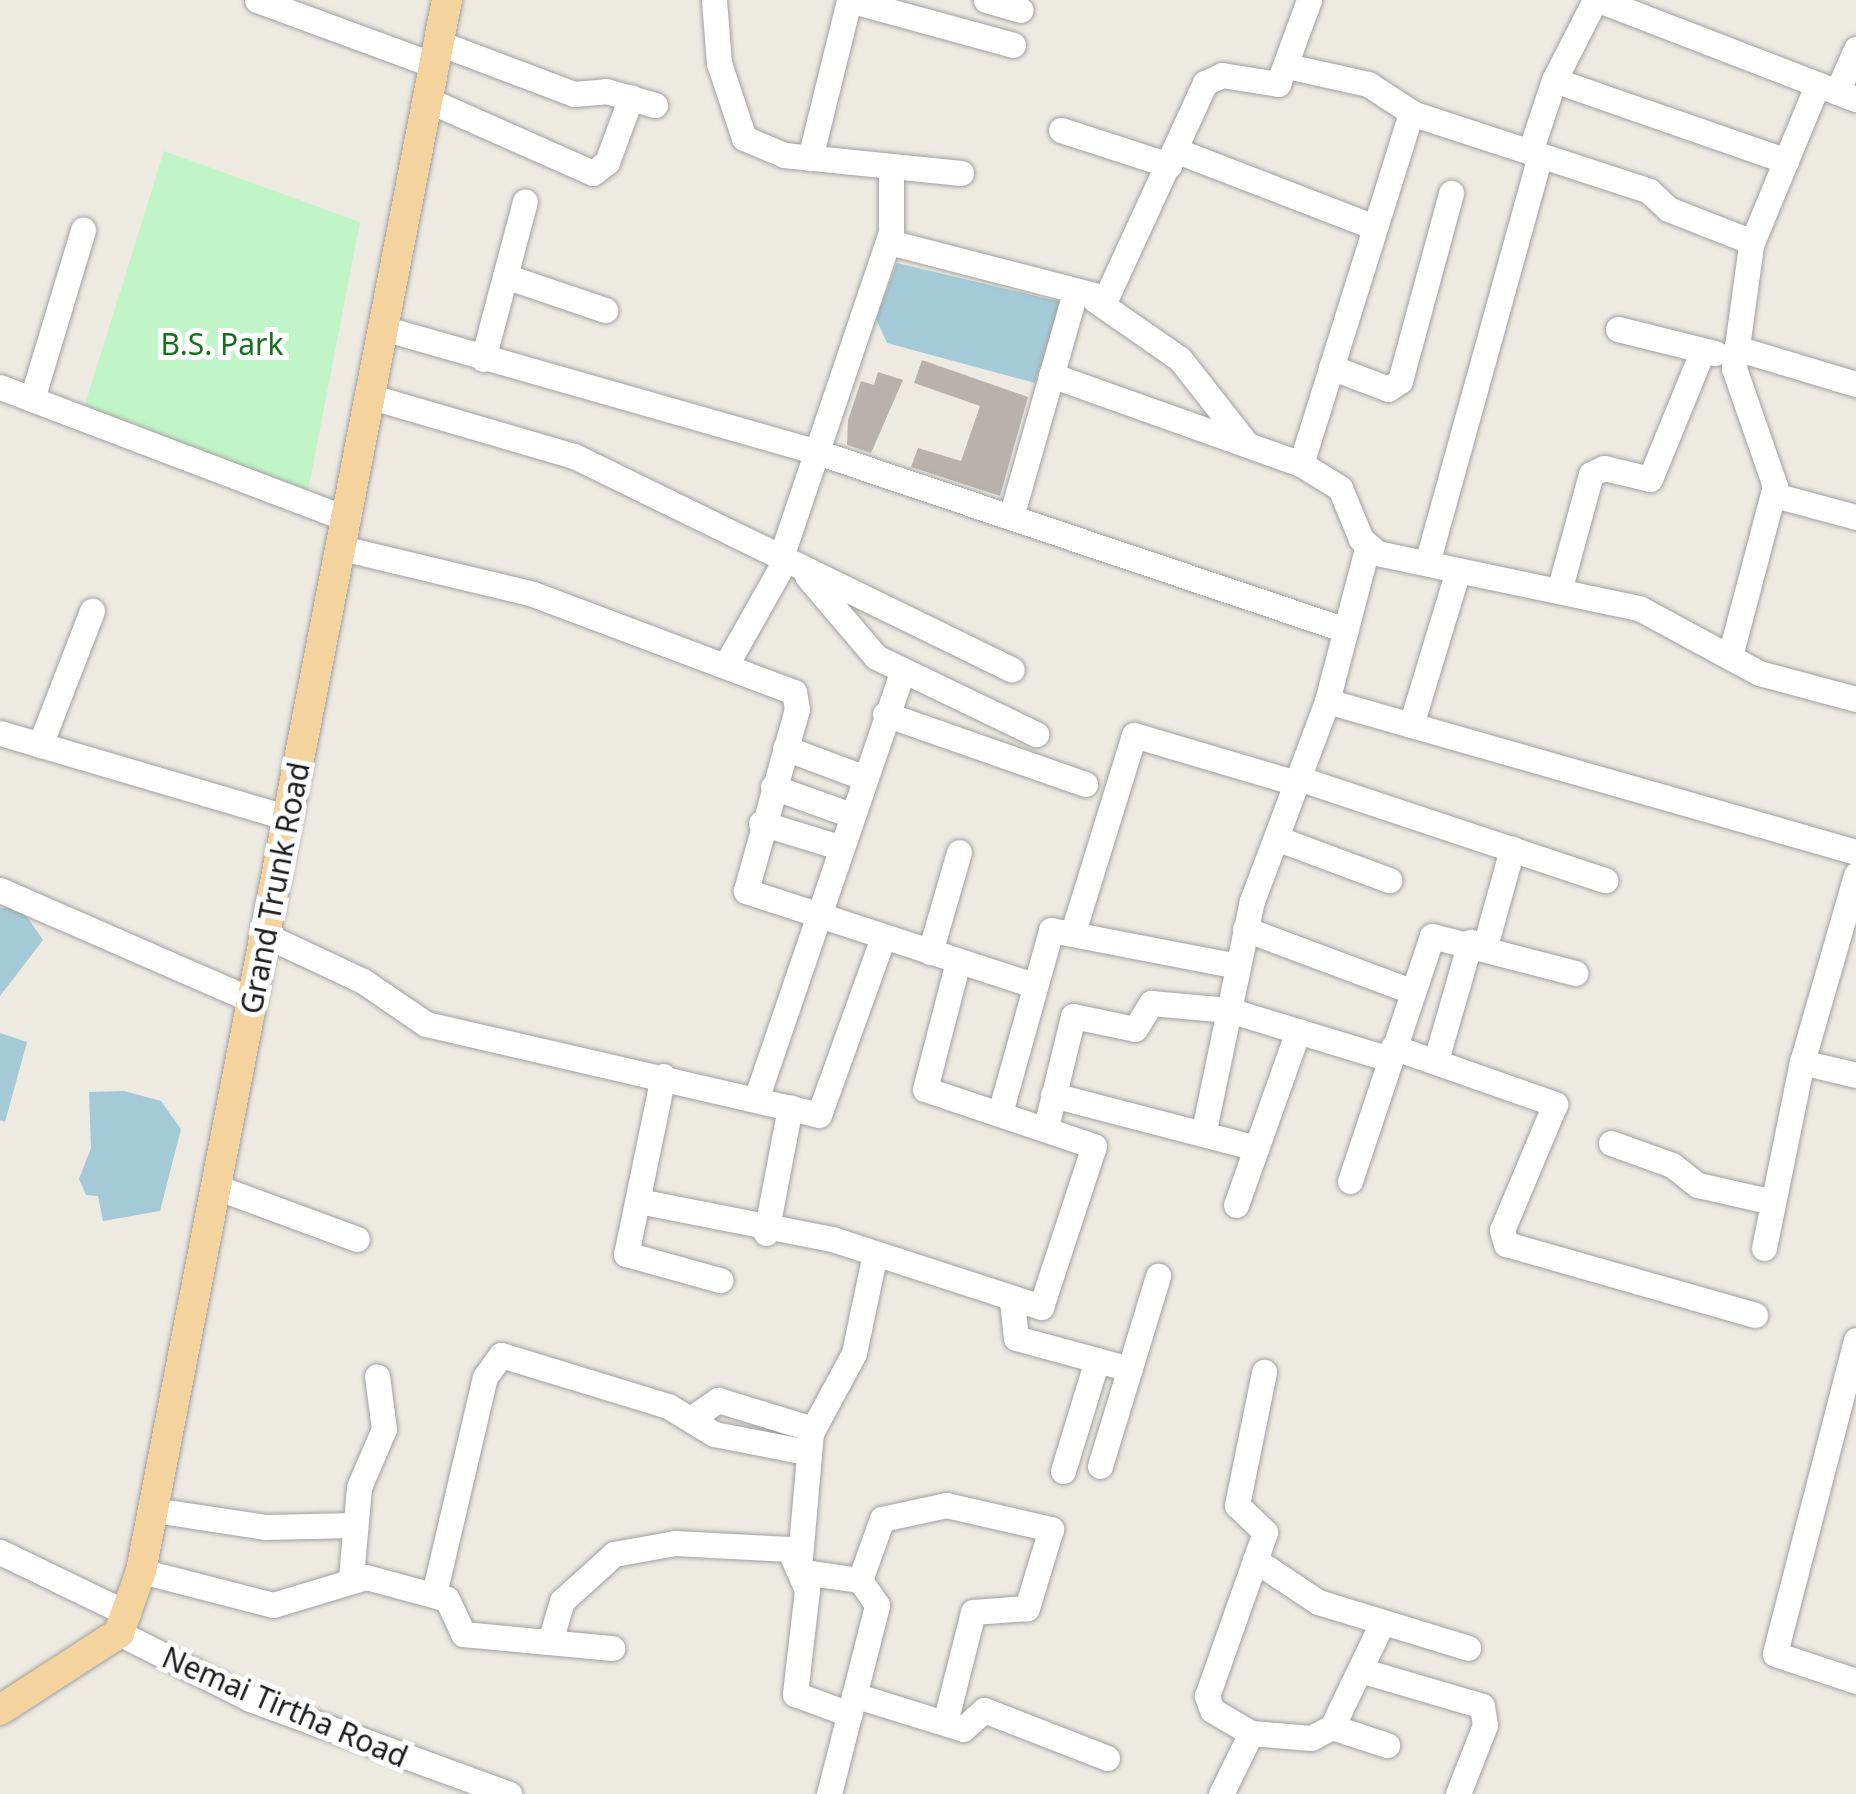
<!DOCTYPE html>
<style>
body{margin:0}
#map{position:relative;width:1856px;height:1794px;overflow:hidden;background:#edeae2;font-family:"Noto Sans",sans-serif}
div>[style]{position:absolute}
[style*='--x']{left:calc(var(--x)*1px);top:calc(var(--y)*1px);width:calc(var(--w)*1px);rotate:calc(var(--a)*1deg)}
.park>*{inset:0;background:#c1f5c7}
.water>*{inset:0;background:#a5cad7}
.building>*{inset:0;background:#b9b2ac}
.roads{filter:drop-shadow(0 0 2px #a0a0a0) drop-shadow(0 0 2px #a0a0a0)}
.minor>*{height:25px;margin:-12.5px;padding:0 12.5px;transform-origin:12.5px;border-radius:12.5px;background:#fff}
.major>*{height:30px;margin:-15px;padding:0 15px;transform-origin:15px;border-radius:15px;background:#f4d39f}
span{translate:-50% -50%;white-space:nowrap;text-align:center;line-height:1.15;-webkit-text-stroke:10px #fff;paint-order:stroke}
.park-label{font-size:30px;color:#13711e}
.street-label{font-size:30px;color:#1c1c1c}
</style>
<div id="map">
<div class="park">
<div style="clip-path:polygon(164px 151px,360px 222px,307px 496px,82px 414px)"></div>
</div>
<div class="water">
<div style="clip-path:polygon(897px 263px,1061px 302px,1035px 383px,887px 343px,876px 319px)"></div>
<div style="clip-path:polygon(0 908px,21px 908px,43px 940px,0 996px)"></div>
<div style="clip-path:polygon(0 1033px,27px 1042px,5px 1122px,0 1120px)"></div>
<div style="clip-path:polygon(124px 1091px,161px 1101px,181px 1129px,160px 1211px,103px 1221px,98px 1196px,86px 1195px,79px 1179px,91px 1148px,89px 1092px)"></div>
</div>
<div class="building">
<div style="clip-path:polygon(922px 360px,1028px 397px,1000px 496px,911px 467px,918px 448px,961px 461px,980px 406px,914px 383px)"></div>
<div style="clip-path:polygon(878px 372px,903px 380px,871px 453px,847px 445px,848px 420px,861px 381px,874px 385px)"></div>
</div>
<div class="roads">
<div class="minor">
<div style="--x:257;--y:0;--w:189;--a:20.2"></div>
<div style="--x:714;--y:0;--w:63;--a:85.5"></div>
<div style="--x:719;--y:63;--w:79;--a:71.6"></div>
<div style="--x:744;--y:138;--w:43;--a:23"></div>
<div style="--x:784;--y:155;--w:178;--a:5.8"></div>
<div style="--x:849;--y:0;--w:170;--a:15.3"></div>
<div style="--x:986;--y:0;--w:36;--a:16"></div>
<div style="--x:1599;--y:0;--w:275;--a:21.1"></div>
<div style="--x:439;--y:43;--w:144;--a:20.7"></div>
<div style="--x:574;--y:94;--w:32;--a:-5"></div>
<div style="--x:606;--y:91;--w:51;--a:15.9"></div>
<div style="--x:1287;--y:66;--w:83;--a:12.5"></div>
<div style="--x:1368;--y:84;--w:55;--a:33.1"></div>
<div style="--x:1414;--y:114;--w:247;--a:18.1"></div>
<div style="--x:1649;--y:191;--w:26;--a:43"></div>
<div style="--x:1668;--y:209;--w:90;--a:21.4"></div>
<div style="--x:1554;--y:80;--w:90;--a:-62.9"></div>
<div style="--x:1837;--y:92;--w:47;--a:-66.2"></div>
<div style="--x:428;--y:100;--w:180;--a:23.9"></div>
<div style="--x:593;--y:173;--w:18;--a:-38"></div>
<div style="--x:607;--y:162;--w:69;--a:-69.7"></div>
<div style="--x:1061;--y:130;--w:114;--a:18"></div>
<div style="--x:1175;--y:150;--w:214;--a:21.1"></div>
<div style="--x:1530;--y:152;--w:76;--a:-71.6"></div>
<div style="--x:1554;--y:80;--w:246;--a:19.2"></div>
<div style="--x:810;--y:158;--w:163;--a:-76.1"></div>
<div style="--x:889;--y:242;--w:224;--a:14.5"></div>
<div style="--x:1106;--y:298;--w:237;--a:-65.3"></div>
<div style="--x:1205;--y:83;--w:19;--a:-25"></div>
<div style="--x:1222;--y:75;--w:57;--a:9.1"></div>
<div style="--x:1278;--y:84;--w:90;--a:-69.7"></div>
<div style="--x:505;--y:276;--w:106;--a:18.8"></div>
<div style="--x:1095;--y:300;--w:103;--a:34.8"></div>
<div style="--x:1180;--y:359;--w:105;--a:51.9"></div>
<div style="--x:386;--y:329;--w:448;--a:15.9"></div>
<div style="--x:817;--y:452;--w:558;--a:18.6"></div>
<div style="--x:1618;--y:329;--w:100;--a:13.9"></div>
<div style="--x:1736;--y:348;--w:125;--a:16.7"></div>
<div style="--x:483;--y:359;--w:163;--a:-75.1"></div>
<div style="--x:1331;--y:367;--w:61;--a:21.1"></div>
<div style="--x:1388;--y:389;--w:14;--a:-34"></div>
<div style="--x:1400;--y:381;--w:195;--a:-74.8"></div>
<div style="--x:1051;--y:375;--w:265;--a:19.6"></div>
<div style="--x:1301;--y:464;--w:46;--a:31.6"></div>
<div style="--x:1340;--y:488;--w:55;--a:67.6"></div>
<div style="--x:1361;--y:539;--w:21;--a:41"></div>
<div style="--x:1377;--y:553;--w:268;--a:11.9"></div>
<div style="--x:1639;--y:608;--w:136;--a:28.4"></div>
<div style="--x:1759;--y:673;--w:100;--a:15"></div>
<div style="--x:0;--y:387;--w:372;--a:20.8"></div>
<div style="--x:372;--y:397;--w:210;--a:16.3"></div>
<div style="--x:574;--y:456;--w:487;--a:26"></div>
<div style="--x:32;--y:399;--w:177;--a:-73.2"></div>
<div style="--x:1301;--y:464;--w:369;--a:-72.6"></div>
<div style="--x:1774;--y:495;--w:85;--a:15"></div>
<div style="--x:1011;--y:517;--w:230;--a:-74.1"></div>
<div style="--x:342;--y:548;--w:196;--a:13.5"></div>
<div style="--x:533;--y:594;--w:279;--a:20.6"></div>
<div style="--x:794;--y:692;--w:17;--a:80"></div>
<div style="--x:797;--y:709;--w:189;--a:105.7"></div>
<div style="--x:746;--y:891;--w:299;--a:18.1"></div>
<div style="--x:780;--y:560;--w:345;--a:-71.3"></div>
<div style="--x:891;--y:233;--w:67;--a:-90"></div>
<div style="--x:1427;--y:563;--w:423;--a:-74.5"></div>
<div style="--x:807;--y:576;--w:106;--a:49.6"></div>
<div style="--x:876;--y:657;--w:178;--a:25.7"></div>
<div style="--x:1559;--y:591;--w:121;--a:-74.7"></div>
<div style="--x:1591;--y:474;--w:14;--a:-25"></div>
<div style="--x:1604;--y:468;--w:47;--a:13.4"></div>
<div style="--x:1650;--y:479;--w:139;--a:-67.7"></div>
<div style="--x:1730;--y:656;--w:176;--a:-75.2"></div>
<div style="--x:1775;--y:486;--w:125;--a:-109.2"></div>
<div style="--x:1734;--y:368;--w:124;--a:-82.1"></div>
<div style="--x:1751;--y:245;--w:172;--a:-67.5"></div>
<div style="--x:726;--y:665;--w:118;--a:-60.6"></div>
<div style="--x:1327;--y:701;--w:550;--a:15.93"></div>
<div style="--x:885;--y:714;--w:212;--a:19.3"></div>
<div style="--x:1411;--y:725;--w:162;--a:-73.1"></div>
<div style="--x:0;--y:733;--w:300;--a:16.4"></div>
<div style="--x:40;--y:745;--w:144;--a:-68.8"></div>
<div style="--x:785;--y:748;--w:80;--a:20.5"></div>
<div style="--x:1298;--y:778;--w:324;--a:18.4"></div>
<div style="--x:773;--y:787;--w:80;--a:19.8"></div>
<div style="--x:761;--y:823;--w:82;--a:17.1"></div>
<div style="--x:1276;--y:838;--w:121;--a:20.4"></div>
<div style="--x:0;--y:890;--w:277;--a:23.6"></div>
<div style="--x:1245;--y:929;--w:177;--a:20.5"></div>
<div style="--x:1073;--y:932;--w:206;--a:-72.8"></div>
<div style="--x:1134;--y:735;--w:169;--a:16.5"></div>
<div style="--x:267;--y:936;--w:106;--a:25.1"></div>
<div style="--x:363;--y:981;--w:76;--a:34.3"></div>
<div style="--x:426;--y:1024;--w:403;--a:13"></div>
<div style="--x:819;--y:1115;--w:189;--a:-70.2"></div>
<div style="--x:1485;--y:946;--w:101;--a:-74.4"></div>
<div style="--x:930;--y:952;--w:104;--a:-73.8"></div>
<div style="--x:1393;--y:1047;--w:172;--a:19.4"></div>
<div style="--x:1555;--y:1104;--w:137;--a:112.8"></div>
<div style="--x:1502;--y:1230;--w:15;--a:74"></div>
<div style="--x:1506;--y:1244;--w:259;--a:15.9"></div>
<div style="--x:1436;--y:1060;--w:123;--a:-73.9"></div>
<div style="--x:1802;--y:1062;--w:56;--a:13.5"></div>
<div style="--x:663;--y:1076;--w:182;--a:101.7"></div>
<div style="--x:626;--y:1254;--w:98;--a:15.5"></div>
<div style="--x:1053;--y:1095;--w:210;--a:14.6"></div>
<div style="--x:756;--y:1099;--w:451;--a:-71.1"></div>
<div style="--x:1000;--y:1113;--w:190;--a:-74.4"></div>
<div style="--x:1051;--y:930;--w:190;--a:10.9"></div>
<div style="--x:1046;--y:1127;--w:114;--a:-76.3"></div>
<div style="--x:1073;--y:1016;--w:63;--a:11.8"></div>
<div style="--x:1135;--y:1029;--w:31;--a:-58"></div>
<div style="--x:1151;--y:1003;--w:78;--a:5.1"></div>
<div style="--x:1229;--y:1010;--w:167;--a:17"></div>
<div style="--x:1204;--y:1130;--w:234;--a:-78.2"></div>
<div style="--x:1252;--y:901;--w:214;--a:-69.4"></div>
<div style="--x:1327;--y:701;--w:158;--a:-75.3"></div>
<div style="--x:1611;--y:1143;--w:65;--a:19.8"></div>
<div style="--x:1672;--y:1165;--w:33;--a:38"></div>
<div style="--x:1698;--y:1185;--w:77;--a:12.8"></div>
<div style="--x:1350;--y:1181;--w:258;--a:-71.5"></div>
<div style="--x:1432;--y:936;--w:148;--a:14.5"></div>
<div style="--x:219;--y:1188;--w:147;--a:20.3"></div>
<div style="--x:638;--y:1201;--w:198;--a:11.1"></div>
<div style="--x:832;--y:1239;--w:220;--a:18"></div>
<div style="--x:1041;--y:1307;--w:169;--a:-71.8"></div>
<div style="--x:1094;--y:1146;--w:178;--a:-161.4"></div>
<div style="--x:925;--y:1089;--w:132;--a:-75.5"></div>
<div style="--x:1236;--y:1205;--w:185;--a:-70.4"></div>
<div style="--x:766;--y:1233;--w:128;--a:-79.2"></div>
<div style="--x:1764;--y:1248;--w:190;--a:-78.5"></div>
<div style="--x:1802;--y:1062;--w:195;--a:-73.9"></div>
<div style="--x:1012;--y:1301;--w:37;--a:84"></div>
<div style="--x:1016;--y:1338;--w:118;--a:15.2"></div>
<div style="--x:1856;--y:1340;--w:324;--a:104.5"></div>
<div style="--x:1775;--y:1654;--w:85;--a:18.4"></div>
<div style="--x:692;--y:1418;--w:32;--a:-35"></div>
<div style="--x:718;--y:1400;--w:99;--a:17"></div>
<div style="--x:1100;--y:1466;--w:199;--a:-73"></div>
<div style="--x:1063;--y:1471;--w:116;--a:-73"></div>
<div style="--x:154;--y:1510;--w:112;--a:8.7"></div>
<div style="--x:265;--y:1527;--w:90;--a:-1.3"></div>
<div style="--x:0;--y:1552;--w:142;--a:25.8"></div>
<div style="--x:800;--y:1558;--w:125;--a:-85"></div>
<div style="--x:811;--y:1433;--w:91;--a:-61.7"></div>
<div style="--x:854;--y:1353;--w:97;--a:-78.1"></div>
<div style="--x:1255;--y:1560;--w:76;--a:33.7"></div>
<div style="--x:1318;--y:1602;--w:157;--a:17"></div>
<div style="--x:141;--y:1571;--w:136;--a:14.4"></div>
<div style="--x:273;--y:1605;--w:97;--a:-16.8"></div>
<div style="--x:366;--y:1577;--w:84;--a:15.2"></div>
<div style="--x:447;--y:1599;--w:38;--a:65"></div>
<div style="--x:463;--y:1634;--w:150;--a:5.4"></div>
<div style="--x:803;--y:1572;--w:58;--a:8"></div>
<div style="--x:860;--y:1580;--w:65;--a:-70.2"></div>
<div style="--x:882;--y:1519;--w:66;--a:-12.3"></div>
<div style="--x:946;--y:1505;--w:108;--a:12.9"></div>
<div style="--x:1051;--y:1529;--w:83;--a:106.9"></div>
<div style="--x:1027;--y:1608;--w:54;--a:175.8"></div>
<div style="--x:973;--y:1612;--w:114;--a:104.2"></div>
<div style="--x:351;--y:1577;--w:90;--a:-84.9"></div>
<div style="--x:359;--y:1487;--w:63;--a:-66.7"></div>
<div style="--x:384;--y:1429;--w:53;--a:-97.5"></div>
<div style="--x:434;--y:1594;--w:223;--a:-76.8"></div>
<div style="--x:485;--y:1377;--w:27;--a:-54"></div>
<div style="--x:501;--y:1355;--w:175;--a:17"></div>
<div style="--x:668;--y:1406;--w:54;--a:31.3"></div>
<div style="--x:714;--y:1434;--w:95;--a:11"></div>
<div style="--x:119;--y:1633;--w:147;--a:26.7"></div>
<div style="--x:250;--y:1699;--w:276;--a:20.1"></div>
<div style="--x:550;--y:1641;--w:42;--a:-73.3"></div>
<div style="--x:562;--y:1601;--w:70;--a:-42.1"></div>
<div style="--x:614;--y:1554;--w:62;--a:-10.2"></div>
<div style="--x:675;--y:1543;--w:114;--a:3"></div>
<div style="--x:789;--y:1549;--w:45;--a:66.3"></div>
<div style="--x:807;--y:1590;--w:105;--a:96.6"></div>
<div style="--x:795;--y:1694;--w:58;--a:20.3"></div>
<div style="--x:1360;--y:1670;--w:127;--a:16.4"></div>
<div style="--x:1482;--y:1706;--w:19;--a:81"></div>
<div style="--x:1485;--y:1725;--w:74;--a:111.4"></div>
<div style="--x:854;--y:1695;--w:114;--a:17.3"></div>
<div style="--x:963;--y:1729;--w:28;--a:-42"></div>
<div style="--x:984;--y:1710;--w:132;--a:21.3"></div>
<div style="--x:1332;--y:1727;--w:58;--a:18.1"></div>
<div style="--x:1251;--y:1733;--w:45;--a:-149.5"></div>
<div style="--x:1212;--y:1710;--w:15;--a:-110"></div>
<div style="--x:1207;--y:1696;--w:174;--a:-70.5"></div>
<div style="--x:1265;--y:1532;--w:39;--a:-136"></div>
<div style="--x:1237;--y:1505;--w:136;--a:-78.5"></div>
<div style="--x:829;--y:1794;--w:195;--a:-75.7"></div>
<div style="--x:877;--y:1605;--w:30;--a:-124"></div>
<div style="--x:1221;--y:1794;--w:68;--a:-63.8"></div>
<div style="--x:1251;--y:1733;--w:60;--a:4.8"></div>
<div style="--x:1311;--y:1738;--w:24;--a:-28"></div>
<div style="--x:1332;--y:1727;--w:115;--a:-64.3"></div>
</div>
<div class="major">
<div style="--x:0;--y:1710;--w:142;--a:-32.9"></div>
<div style="--x:119;--y:1633;--w:66;--a:-70.5"></div>
<div style="--x:141;--y:1571;--w:1601;--a:-78.98"></div>
</div>
</div>
<div class="park-label">
<span style="left:222px;top:344px">B.S. Park</span>
</div>
<div class="street-label">
<span style="left:275px;top:888px;rotate:-79deg">Grand Trunk Road</span>
<span style="left:285px;top:1707px;rotate:23deg">Nemai Tirtha Road</span>
</div>
</div>
